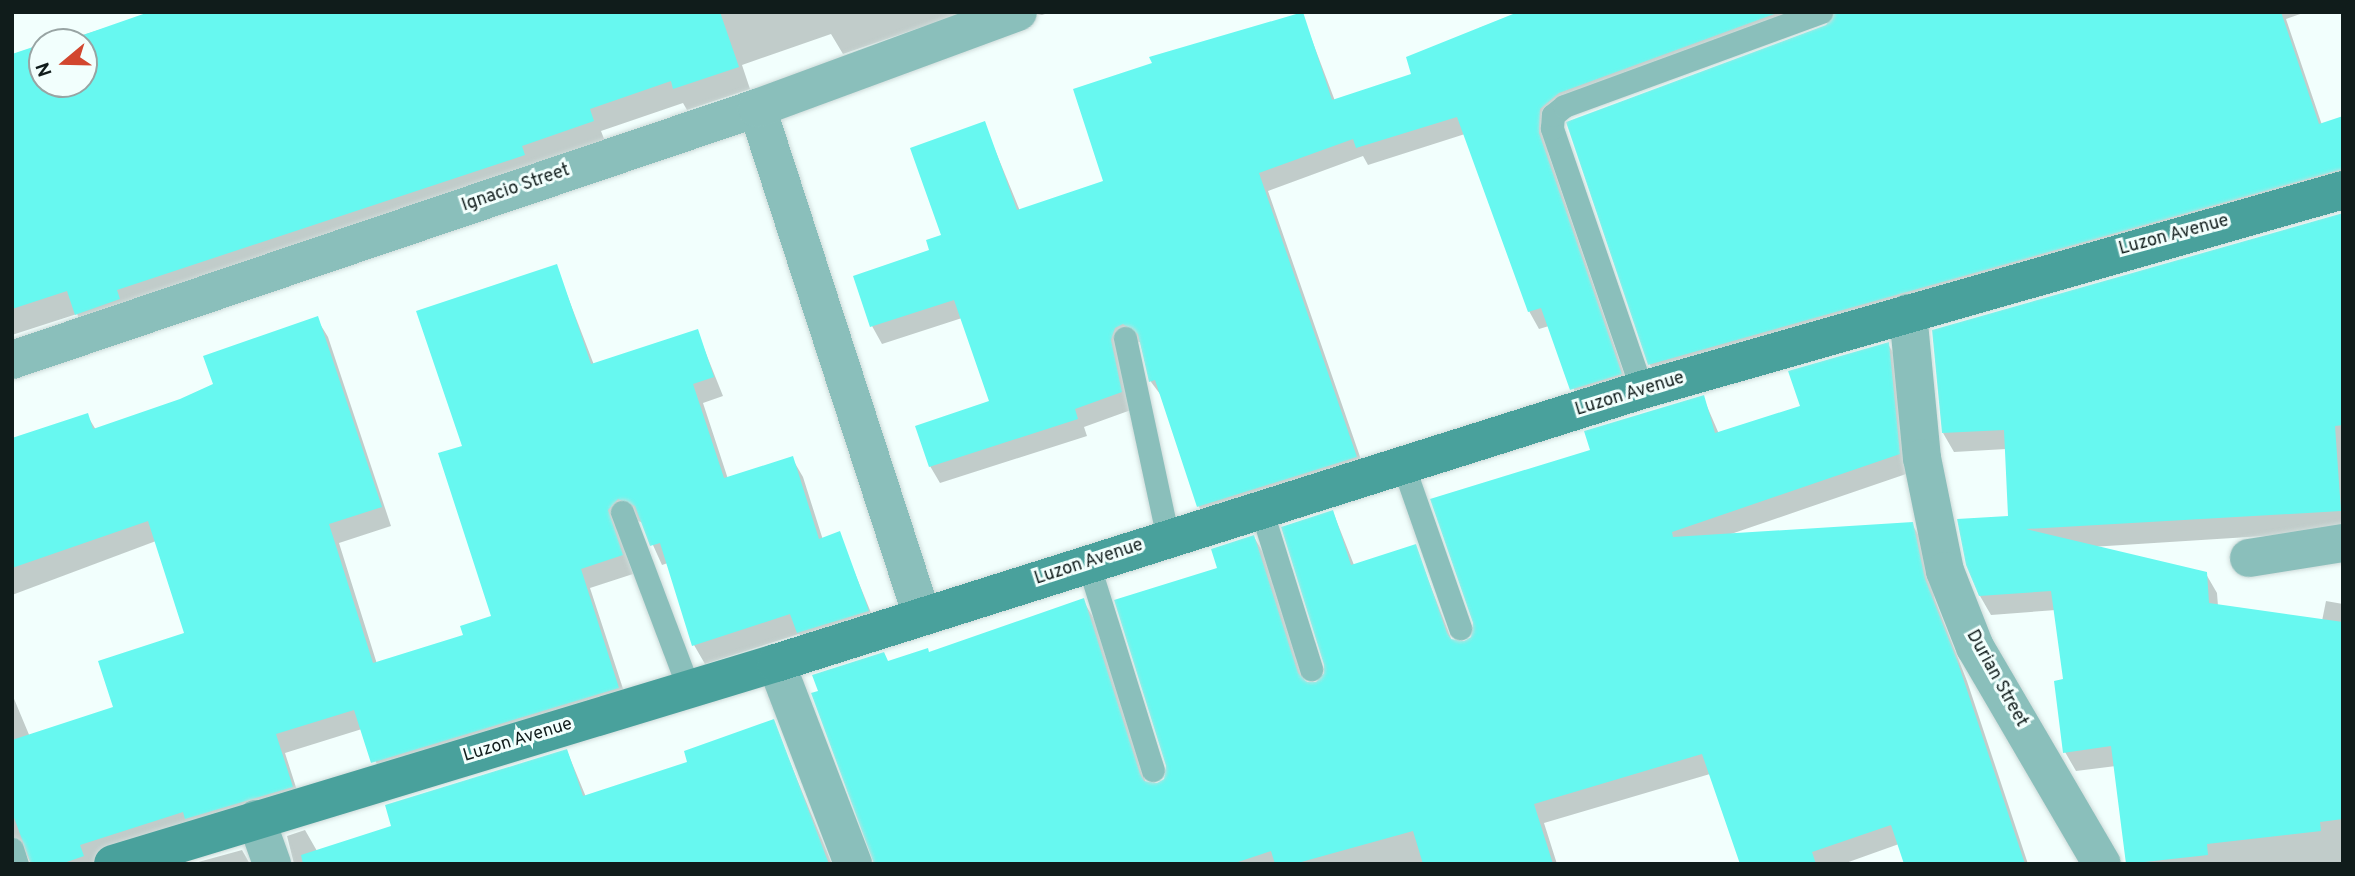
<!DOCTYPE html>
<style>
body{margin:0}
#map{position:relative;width:2355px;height:876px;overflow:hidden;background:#f2fffd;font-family:Overpass,sans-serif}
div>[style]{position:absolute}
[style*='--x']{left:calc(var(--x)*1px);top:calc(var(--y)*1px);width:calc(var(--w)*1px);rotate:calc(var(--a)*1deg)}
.shadow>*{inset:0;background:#0003}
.building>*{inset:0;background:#67f8f0}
.roads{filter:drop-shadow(0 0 2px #cedbd9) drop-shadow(0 0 2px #cedbd9)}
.lane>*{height:23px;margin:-11.5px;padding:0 11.5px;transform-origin:11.5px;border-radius:11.5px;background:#8abfbb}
.street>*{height:38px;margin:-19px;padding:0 19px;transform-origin:19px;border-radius:19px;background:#8abfbb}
.secondary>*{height:38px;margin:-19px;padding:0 19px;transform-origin:19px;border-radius:19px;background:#49a19c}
span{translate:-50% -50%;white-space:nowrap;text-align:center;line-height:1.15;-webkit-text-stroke:6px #f2fffd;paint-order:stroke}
.street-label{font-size:18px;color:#101c1b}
.frame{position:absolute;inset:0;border:14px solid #101c1b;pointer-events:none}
.north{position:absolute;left:28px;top:28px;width:70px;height:70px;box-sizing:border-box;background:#f2fffd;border:2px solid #98a4a3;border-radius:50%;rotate:251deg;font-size:19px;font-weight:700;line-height:28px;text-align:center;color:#101c1b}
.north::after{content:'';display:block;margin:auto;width:24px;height:32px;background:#d2472f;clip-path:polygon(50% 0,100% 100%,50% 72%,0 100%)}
</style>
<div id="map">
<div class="shadow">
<div style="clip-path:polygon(143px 12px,992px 12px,925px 26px,843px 54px,831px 34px,742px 65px,750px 89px,687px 110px,683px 103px,601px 131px,606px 144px,89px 336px,77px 314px,12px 335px,12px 57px,42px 47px,42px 84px,84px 84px,84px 42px,60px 42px,144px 16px)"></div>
<div style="clip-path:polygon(1020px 12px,1051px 12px,1042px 15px)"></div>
<div style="clip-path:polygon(1523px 12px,2306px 12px,2286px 19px,2322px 125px,2343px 117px,2343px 183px,1660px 382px,1650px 365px,1569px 123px,1827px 27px,1834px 17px,1827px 16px,1569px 110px,1550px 126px,1548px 152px,1630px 391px,1581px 407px,1549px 326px,1539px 329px,1529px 311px,1465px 134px,1368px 165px,1363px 156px,1268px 191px,1366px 474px,1209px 524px,1199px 507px,1163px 398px,1151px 382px,1140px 342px,1126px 345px,1131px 410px,1084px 427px,1087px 436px,940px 483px,930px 466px,991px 402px,962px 318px,882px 344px,872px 326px,944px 236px,984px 123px,1020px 211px,1105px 182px,1302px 14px,1335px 101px,1414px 75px,1481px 32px,1479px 28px)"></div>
<div style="clip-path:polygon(2343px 236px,2343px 531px,2091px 547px,2206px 574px,2217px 593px,2218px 606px,2322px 621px,2326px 601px,2343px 604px,2343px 864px,2128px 864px,2116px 766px,2076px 771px,2065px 752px,2065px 681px,2056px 610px,1991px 615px,1980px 596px,2010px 518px,2006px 449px,1954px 452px,1943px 433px)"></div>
<div style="clip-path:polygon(556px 266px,594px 365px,697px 331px,723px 396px,703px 403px,728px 479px,792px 458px,803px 477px,823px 540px,839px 534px,878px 630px,810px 652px,799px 634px,705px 664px,694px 645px,668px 563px,662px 565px,643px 523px,629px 517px,618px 530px,633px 574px,590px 588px,629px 707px,384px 781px,362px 729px,285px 753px,302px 806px,115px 864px,31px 864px,26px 854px,12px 858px,12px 694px,30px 737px,115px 709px,186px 634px,156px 541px,12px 595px,12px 449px,87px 415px,96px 430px,181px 401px,215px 385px,317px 319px,328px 337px,391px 526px,339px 543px,377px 664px,465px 636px,493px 617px,464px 447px)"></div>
<div style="clip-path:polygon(1888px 344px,1899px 363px,1909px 473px,1731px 534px,1912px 524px,1923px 543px,1935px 600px,1967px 681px,2028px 864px,1905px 864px,1899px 844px,1843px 864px,1741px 864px,1710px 774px,1544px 823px,1557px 864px,874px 864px,888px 662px,929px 654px,1083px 600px,1094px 619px,1146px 783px,1157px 785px,1165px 780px,1220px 570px,1254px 537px,1265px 556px,1304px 681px,1317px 684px,1326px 673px,1333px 512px,1354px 565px,1415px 546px,1452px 641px,1464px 643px,1473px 638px,1593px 451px,1703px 397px,1719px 434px,1802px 407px)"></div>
<div style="clip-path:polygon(773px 721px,832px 864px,294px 864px,287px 836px,305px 830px,317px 851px,394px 827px,567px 751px,586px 797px,690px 763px)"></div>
<div style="clip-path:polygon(242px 850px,250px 864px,191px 864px)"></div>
</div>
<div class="building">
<div style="clip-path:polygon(149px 12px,720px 12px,739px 67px,673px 89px,671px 81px,590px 109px,594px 121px,522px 146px,525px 155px,117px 290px,120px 299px,75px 315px,67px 291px,12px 309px,12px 54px,42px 44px,42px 84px,84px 84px,84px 42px,63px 42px)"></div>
<div style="clip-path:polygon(1303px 12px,1332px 100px,1411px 74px,1406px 57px,1518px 12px,1780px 12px,1559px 93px,1540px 109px,1539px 133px,1622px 374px,1570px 390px,1541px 308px,1528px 312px,1457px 117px,1356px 148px,1353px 139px,1259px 173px,1357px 457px,1197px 507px,1155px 380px,1149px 382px,1138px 334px,1123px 324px,1115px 328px,1111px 340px,1122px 392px,1075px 409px,1078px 419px,929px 467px,915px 426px,989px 401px,954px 300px,870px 327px,853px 276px,929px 250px,926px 240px,941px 235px,910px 148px,985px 121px,1017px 210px,1103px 181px,1073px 89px,1152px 63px,1149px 57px)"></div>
<div style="clip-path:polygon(1835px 12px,2281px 12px,2319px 124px,2343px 116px,2343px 169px,1648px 365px,1566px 122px,1826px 25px)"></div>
<div style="clip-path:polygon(2343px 213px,2343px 425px,2335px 426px,2341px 511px,2026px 529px,2207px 572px,2209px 603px,2343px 622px,2343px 819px,2320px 822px,2321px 831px,2207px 844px,2208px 855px,2126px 864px,2111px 746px,2063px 753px,2054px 681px,2063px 679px,2051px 591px,1979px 596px,1966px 565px,1957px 519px,2008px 516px,2004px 430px,1942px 433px,1932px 330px)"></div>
<div style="clip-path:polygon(557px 264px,591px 364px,698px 329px,714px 377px,693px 384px,724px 478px,793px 456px,819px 539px,840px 531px,869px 611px,797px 633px,790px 614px,692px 646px,660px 543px,650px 546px,635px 506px,618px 499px,608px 510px,623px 555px,581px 569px,619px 688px,371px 763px,354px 710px,276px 734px,293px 787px,185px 819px,183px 812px,80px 845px,84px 856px,61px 864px,31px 864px,12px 812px,12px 740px,113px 707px,98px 661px,184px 633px,148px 521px,12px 568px,12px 438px,88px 413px,93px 429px,180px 399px,213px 384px,203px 356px,318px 316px,382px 507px,329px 524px,373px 663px,463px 635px,460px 626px,491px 616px,438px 453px,462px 446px,416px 311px)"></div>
<div style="clip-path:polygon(1889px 342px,1900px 454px,1672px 532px,1673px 537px,1913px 522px,1925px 579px,1957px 660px,2025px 864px,1904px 864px,1891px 825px,1812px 852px,1816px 864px,1740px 864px,1702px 754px,1534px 804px,1553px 864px,1423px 864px,1413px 831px,1294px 864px,1275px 864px,1271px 851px,1232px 864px,874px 864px,811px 693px,818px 691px,812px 675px,884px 652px,888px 661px,928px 648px,929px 652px,1084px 598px,1140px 774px,1144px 781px,1157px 783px,1164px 779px,1166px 766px,1114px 600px,1217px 568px,1211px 549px,1254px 535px,1298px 673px,1307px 682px,1316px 682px,1324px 673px,1324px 665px,1281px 527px,1333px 510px,1351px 565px,1416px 544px,1447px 633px,1451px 639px,1464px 641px,1471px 637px,1473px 623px,1430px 499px,1590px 450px,1584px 431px,1704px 395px,1715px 433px,1800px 406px,1788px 371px)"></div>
<div style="clip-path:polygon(774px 719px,829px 864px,303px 864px,301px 855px,391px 826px,385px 805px,567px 749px,583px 796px,687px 762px,684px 751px)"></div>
</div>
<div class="roads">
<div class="lane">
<div style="--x:1125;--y:338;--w:205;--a:77.9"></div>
<div style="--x:1642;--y:390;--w:277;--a:-109"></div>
<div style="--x:1552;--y:128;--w:13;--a:-86"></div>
<div style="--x:1553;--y:115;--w:14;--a:-39"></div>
<div style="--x:1564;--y:106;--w:274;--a:-20.1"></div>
<div style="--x:1403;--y:465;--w:173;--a:70.7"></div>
<div style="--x:1261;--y:509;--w:168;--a:72.6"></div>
<div style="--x:622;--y:512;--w:189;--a:69.3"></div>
<div style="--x:1088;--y:563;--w:217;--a:72.6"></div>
<div style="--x:12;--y:849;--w:16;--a:72"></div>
</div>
<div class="street">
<div style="--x:757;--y:108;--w:534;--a:72.01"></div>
<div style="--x:1908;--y:313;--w:146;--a:84.5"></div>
<div style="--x:1922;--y:458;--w:115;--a:78.5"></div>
<div style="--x:1945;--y:571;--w:82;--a:68.5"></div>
<div style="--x:1975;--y:647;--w:251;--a:59.7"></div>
<div style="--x:12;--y:360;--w:786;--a:-18.69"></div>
<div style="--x:757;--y:108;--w:278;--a:-20.2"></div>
<div style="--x:2249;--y:558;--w:95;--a:-9.1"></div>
<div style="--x:776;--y:663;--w:215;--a:69"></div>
<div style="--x:256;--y:819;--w:48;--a:70.4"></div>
</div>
<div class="secondary">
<div style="--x:113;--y:864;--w:693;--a:-16.87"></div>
<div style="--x:776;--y:663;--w:908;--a:-17.5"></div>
<div style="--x:1642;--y:390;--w:729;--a:-15.92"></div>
</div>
</div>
<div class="street-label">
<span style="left:516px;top:189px;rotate:-19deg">Ignacio Street</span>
<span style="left:2174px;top:236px;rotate:-15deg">Luzon Avenue</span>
<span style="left:1630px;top:395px;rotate:-17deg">Luzon Avenue</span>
<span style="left:1089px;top:563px;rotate:-18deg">Luzon Avenue</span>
<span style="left:1996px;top:679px;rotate:61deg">Durian Street</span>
<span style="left:518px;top:741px;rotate:-17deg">Luzon Avenue</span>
</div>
<div class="frame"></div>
<div class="north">N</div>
</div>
